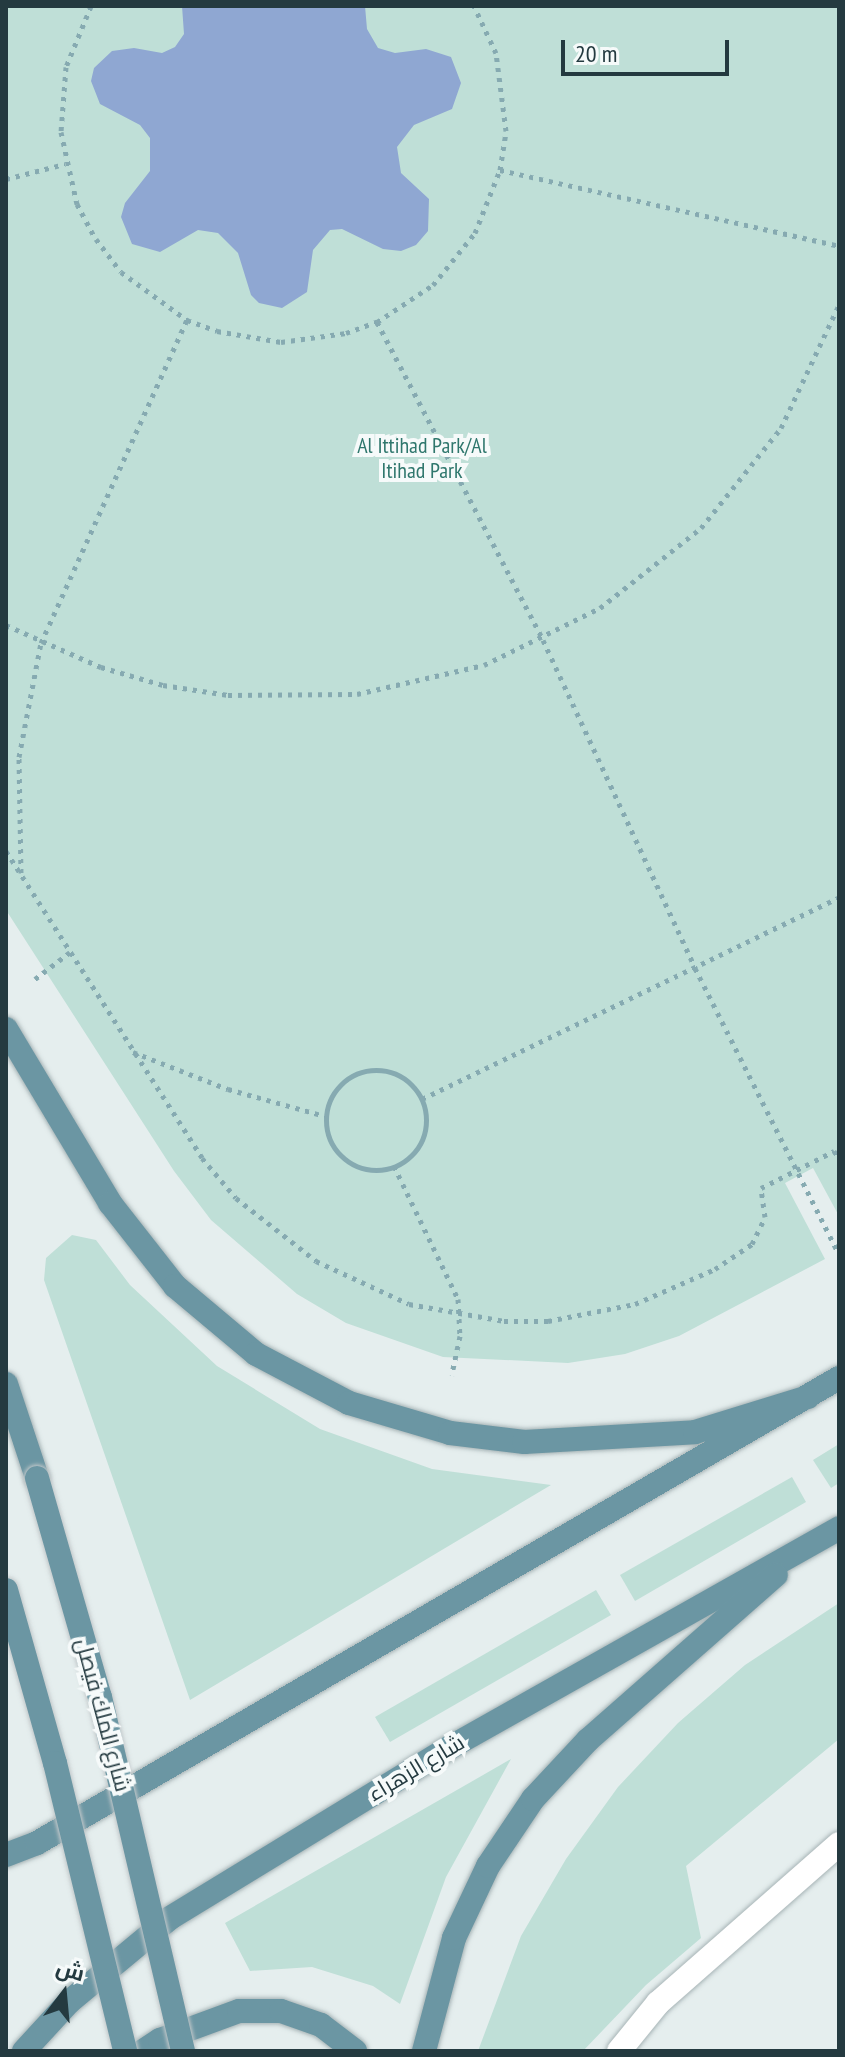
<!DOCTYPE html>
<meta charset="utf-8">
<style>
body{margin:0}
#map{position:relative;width:845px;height:2057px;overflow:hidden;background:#e5eeee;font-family:"PT Sans Narrow",Cairo,sans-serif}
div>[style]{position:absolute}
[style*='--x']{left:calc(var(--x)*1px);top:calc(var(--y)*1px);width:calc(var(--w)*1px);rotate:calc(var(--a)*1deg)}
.green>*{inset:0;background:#bfdfd7}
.water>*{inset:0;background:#8fa7d2}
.path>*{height:5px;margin-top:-2.5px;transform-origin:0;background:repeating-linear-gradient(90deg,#86aab1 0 4px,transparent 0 10px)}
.path>.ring{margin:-2.5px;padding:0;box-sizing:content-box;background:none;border:5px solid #86aab1;border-radius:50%}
.roads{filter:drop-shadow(0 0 2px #a7b4b6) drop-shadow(0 0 2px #a7b4b6)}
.street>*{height:24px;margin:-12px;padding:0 12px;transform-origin:12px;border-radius:12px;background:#fff}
.primary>*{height:24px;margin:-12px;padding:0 12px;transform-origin:12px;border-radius:12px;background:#6b96a3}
.bridges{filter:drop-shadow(0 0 2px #c2c8ca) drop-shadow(0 0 2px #c2c8ca)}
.primary-bridge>*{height:24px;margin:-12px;padding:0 12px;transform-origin:12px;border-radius:12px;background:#6b96a3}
span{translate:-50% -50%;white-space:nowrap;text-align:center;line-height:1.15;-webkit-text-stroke:8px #f6fafa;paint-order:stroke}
.park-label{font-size:22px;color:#2f776d}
.street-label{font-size:22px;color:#243a40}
.frame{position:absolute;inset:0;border:8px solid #243a40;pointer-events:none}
.north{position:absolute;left:24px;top:1953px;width:80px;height:80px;-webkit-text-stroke:6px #f6fafa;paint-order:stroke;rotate:16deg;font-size:22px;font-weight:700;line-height:32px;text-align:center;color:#243a40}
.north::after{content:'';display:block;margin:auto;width:28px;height:36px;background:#243a40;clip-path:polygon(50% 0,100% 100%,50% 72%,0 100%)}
.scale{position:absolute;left:561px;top:40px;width:168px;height:36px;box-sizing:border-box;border:4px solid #243a40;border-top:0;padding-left:10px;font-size:24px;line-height:28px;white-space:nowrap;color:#243a40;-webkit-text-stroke:6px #f6fafa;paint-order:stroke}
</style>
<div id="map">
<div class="green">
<div style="clip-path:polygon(6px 6px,839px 6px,839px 1216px,813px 1168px,785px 1183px,825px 1259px,679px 1336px,625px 1354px,568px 1363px,443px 1357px,346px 1323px,297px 1294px,211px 1220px,174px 1171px,6px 910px)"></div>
<div style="clip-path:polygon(72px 1235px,96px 1240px,130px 1285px,217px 1366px,320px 1429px,432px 1469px,551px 1485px,190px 1700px,44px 1280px,46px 1258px)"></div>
<div style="clip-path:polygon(839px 1444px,839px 1483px,831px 1488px,813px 1460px)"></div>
<div style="clip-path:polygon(792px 1477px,806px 1502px,635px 1601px,620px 1575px)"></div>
<div style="clip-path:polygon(596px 1590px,611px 1615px,390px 1742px,375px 1717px)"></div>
<div style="clip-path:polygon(839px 1603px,839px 1739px,686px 1866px,701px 1938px,646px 1985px,583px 2051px,478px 2051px,521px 1936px,566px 1859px,618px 1787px,678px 1723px,745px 1665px)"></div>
<div style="clip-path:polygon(511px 1759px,446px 1877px,400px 2004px,373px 1986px,312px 1967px,250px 1971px,225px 1923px)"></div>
</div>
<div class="water">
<div style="clip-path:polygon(182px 6px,365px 6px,367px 29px,378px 48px,395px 53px,426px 49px,451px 57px,461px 83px,452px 109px,414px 125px,397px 147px,401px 173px,429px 199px,428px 231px,416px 245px,401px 251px,383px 249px,342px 229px,330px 230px,313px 250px,307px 292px,282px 308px,259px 303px,251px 295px,238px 253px,218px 233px,198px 230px,160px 252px,132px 244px,121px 217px,125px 203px,150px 171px,150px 138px,140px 125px,100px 104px,91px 81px,94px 68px,112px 51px,134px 48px,162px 53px,175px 47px,184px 34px)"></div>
</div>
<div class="path">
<div style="--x:91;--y:6;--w:66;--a:112.3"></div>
<div style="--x:66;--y:67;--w:65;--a:94.4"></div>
<div style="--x:61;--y:132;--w:74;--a:77.5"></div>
<div style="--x:77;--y:204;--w:40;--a:62"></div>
<div style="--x:96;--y:239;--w:41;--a:52.9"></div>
<div style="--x:121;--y:272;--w:82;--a:36"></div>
<div style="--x:187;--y:320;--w:32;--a:20"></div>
<div style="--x:217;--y:331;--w:65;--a:9.8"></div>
<div style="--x:281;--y:342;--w:66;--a:-7.9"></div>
<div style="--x:346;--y:333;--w:33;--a:-20"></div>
<div style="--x:377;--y:322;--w:67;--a:-33.5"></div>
<div style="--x:433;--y:285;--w:67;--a:-51.1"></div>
<div style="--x:475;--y:233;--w:68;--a:-68.4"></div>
<div style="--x:500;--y:170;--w:39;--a:-81"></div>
<div style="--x:506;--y:131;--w:79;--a:-97.3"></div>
<div style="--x:496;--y:53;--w:52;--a:-115.1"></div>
<div style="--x:500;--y:170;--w:347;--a:12.6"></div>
<div style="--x:6;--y:179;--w:61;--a:-14.3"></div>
<div style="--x:377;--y:322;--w:359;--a:62.4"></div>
<div style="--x:543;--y:640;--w:362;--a:65.1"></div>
<div style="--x:695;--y:968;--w:320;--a:63.3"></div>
<div style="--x:6;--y:625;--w:104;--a:23.9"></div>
<div style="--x:101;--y:667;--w:65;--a:16.2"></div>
<div style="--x:163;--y:685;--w:66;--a:8.7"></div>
<div style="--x:228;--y:695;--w:129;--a:-0.4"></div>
<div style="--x:357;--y:694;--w:130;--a:-12.9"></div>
<div style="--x:484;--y:665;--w:129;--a:-26.2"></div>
<div style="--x:600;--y:608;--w:129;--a:-38.4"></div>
<div style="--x:701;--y:528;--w:128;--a:-51.3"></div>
<div style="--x:781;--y:428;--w:136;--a:-64.8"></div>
<div style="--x:6;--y:851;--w:364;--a:57.4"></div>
<div style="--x:202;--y:1158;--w:52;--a:49.6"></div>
<div style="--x:236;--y:1198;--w:102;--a:38.2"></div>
<div style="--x:316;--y:1261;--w:102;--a:24.8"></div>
<div style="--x:409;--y:1304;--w:97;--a:10.1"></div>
<div style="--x:504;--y:1321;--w:44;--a:0"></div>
<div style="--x:548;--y:1321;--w:89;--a:-11.1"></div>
<div style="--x:635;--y:1304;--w:87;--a:-23.6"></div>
<div style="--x:715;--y:1269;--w:45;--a:-34"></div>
<div style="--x:752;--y:1244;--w:30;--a:-64"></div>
<div style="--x:765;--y:1217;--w:29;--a:-98"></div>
<div style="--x:761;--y:1188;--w:82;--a:-26.9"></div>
<div style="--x:834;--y:1151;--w:8;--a:50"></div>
<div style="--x:21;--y:873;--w:116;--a:-91"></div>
<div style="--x:19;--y:757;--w:116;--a:-79.1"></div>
<div style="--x:41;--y:643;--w:354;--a:-65.7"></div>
<div style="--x:35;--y:979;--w:44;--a:-37.6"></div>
<div style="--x:133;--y:1052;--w:102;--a:21.3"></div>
<div style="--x:228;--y:1089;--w:101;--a:15.6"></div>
<div class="ring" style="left:326px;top:1070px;width:95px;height:95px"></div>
<div style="--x:422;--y:1099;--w:463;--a:-25.8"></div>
<div style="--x:394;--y:1166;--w:148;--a:64.3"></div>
<div style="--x:458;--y:1299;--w:37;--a:87"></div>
<div style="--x:460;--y:1336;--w:40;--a:102"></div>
</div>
<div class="roads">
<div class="street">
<div style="--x:619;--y:2051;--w:62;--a:-50.9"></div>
<div style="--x:658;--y:2003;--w:241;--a:-41.3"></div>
</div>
<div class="primary">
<div style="--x:6;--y:1029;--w:203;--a:59.1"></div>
<div style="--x:110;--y:1203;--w:105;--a:51.9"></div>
<div style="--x:175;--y:1286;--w:106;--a:40"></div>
<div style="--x:256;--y:1354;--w:105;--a:27.8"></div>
<div style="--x:349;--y:1403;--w:105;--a:16.5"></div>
<div style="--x:450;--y:1433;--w:75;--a:6.9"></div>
<div style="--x:524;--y:1442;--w:171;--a:-3.3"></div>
<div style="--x:695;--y:1432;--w:118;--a:-17.2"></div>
<div style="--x:6;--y:1384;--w:99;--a:71.7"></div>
<div style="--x:6;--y:1855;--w:33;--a:-21"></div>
<div style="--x:37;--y:1843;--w:927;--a:-30.11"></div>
<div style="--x:24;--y:2051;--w:67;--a:-47.4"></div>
<div style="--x:69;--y:2002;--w:131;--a:-39.7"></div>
<div style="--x:170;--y:1918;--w:327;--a:-31.4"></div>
<div style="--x:449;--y:1748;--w:448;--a:-29.4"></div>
<div style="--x:143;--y:2051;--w:20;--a:-33"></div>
<div style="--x:160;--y:2040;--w:84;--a:-20.2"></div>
<div style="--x:239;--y:2011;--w:42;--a:0"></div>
<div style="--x:281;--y:2011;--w:42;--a:19.3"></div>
<div style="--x:321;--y:2025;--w:43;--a:37.4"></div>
<div style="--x:424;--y:2051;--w:117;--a:-75.1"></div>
<div style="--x:454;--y:1938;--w:80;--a:-64.7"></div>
<div style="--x:488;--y:1866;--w:81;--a:-56.1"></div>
<div style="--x:533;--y:1799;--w:81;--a:-47"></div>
<div style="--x:588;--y:1740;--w:250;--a:-41.3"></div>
</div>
</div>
<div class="bridges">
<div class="primary-bridge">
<div style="--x:37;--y:1478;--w:228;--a:74"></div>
<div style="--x:100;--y:1697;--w:364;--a:76.8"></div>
<div style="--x:6;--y:1590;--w:180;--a:74.2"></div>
<div style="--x:55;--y:1763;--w:296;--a:76.3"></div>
</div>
</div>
<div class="park-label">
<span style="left:422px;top:458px">Al Ittihad Park/Al<br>Itihad Park</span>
</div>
<div class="street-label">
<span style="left:103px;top:1715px;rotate:75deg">شارع الملك فيصل</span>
<span style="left:416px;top:1768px;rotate:-31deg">شارع الزهراء</span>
</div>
<div class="frame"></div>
<div class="north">ش</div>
<div class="scale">20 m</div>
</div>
